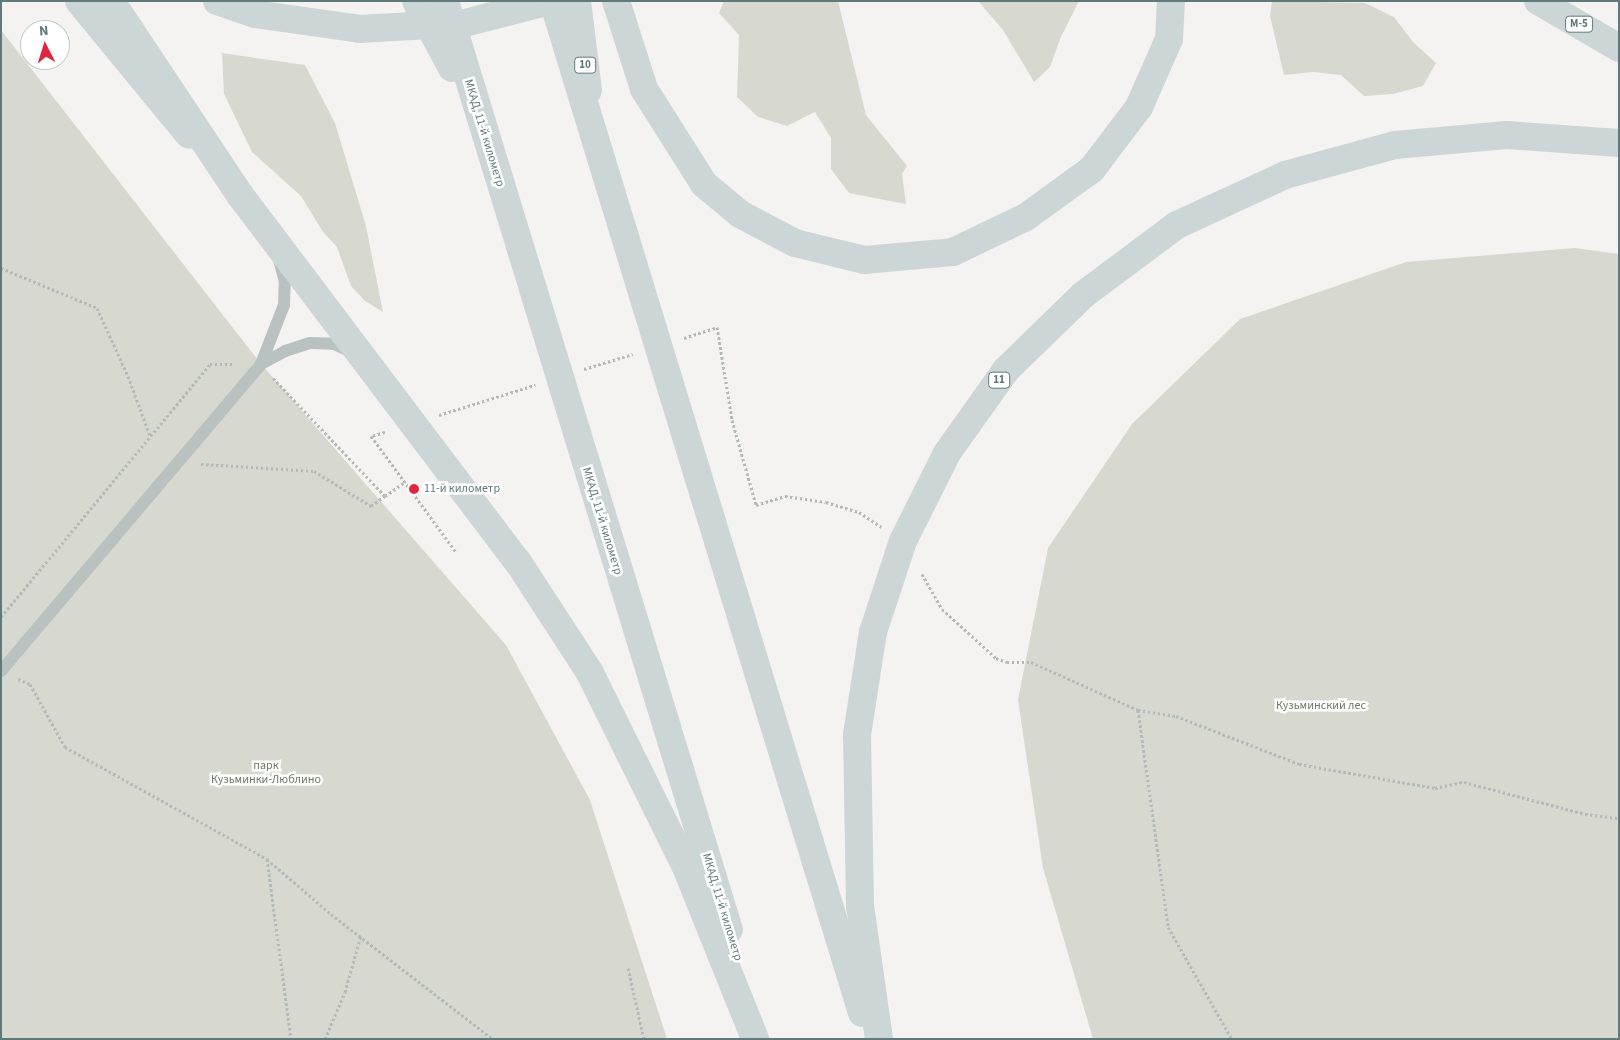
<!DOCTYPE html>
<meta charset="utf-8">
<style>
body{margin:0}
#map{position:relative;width:1620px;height:1040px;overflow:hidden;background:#f5f3f1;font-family:"Source Sans 3",sans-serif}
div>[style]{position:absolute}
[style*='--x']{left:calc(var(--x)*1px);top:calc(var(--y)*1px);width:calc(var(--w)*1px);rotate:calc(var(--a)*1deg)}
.green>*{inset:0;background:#d7d9d0}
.path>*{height:3px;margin-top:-1.5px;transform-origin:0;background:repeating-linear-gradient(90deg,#b4baba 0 2.5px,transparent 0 5px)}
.service>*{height:12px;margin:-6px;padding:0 6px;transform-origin:6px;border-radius:6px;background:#b9c1c1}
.primary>*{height:28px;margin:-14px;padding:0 14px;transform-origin:14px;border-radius:14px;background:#cdd6d6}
.trunk>*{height:28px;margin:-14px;padding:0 14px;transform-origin:14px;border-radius:14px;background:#cdd6d6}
.dots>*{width:14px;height:14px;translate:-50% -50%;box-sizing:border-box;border:2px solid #fff;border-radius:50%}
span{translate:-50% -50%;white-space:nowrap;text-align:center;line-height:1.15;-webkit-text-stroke:5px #fff;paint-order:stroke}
.shield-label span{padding:1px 4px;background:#fff;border:1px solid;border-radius:4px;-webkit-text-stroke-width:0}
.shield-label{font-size:11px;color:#607a7b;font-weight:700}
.street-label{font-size:12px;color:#607a7b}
.poi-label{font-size:12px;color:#607a7b}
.left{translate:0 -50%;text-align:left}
.park-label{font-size:12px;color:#6f7963}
.frame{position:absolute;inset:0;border:2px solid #607a7b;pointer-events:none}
.north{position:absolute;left:20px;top:20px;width:50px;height:50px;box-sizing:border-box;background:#fff;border:1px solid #bfcaca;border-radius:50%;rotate:355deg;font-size:14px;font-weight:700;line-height:20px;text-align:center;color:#607a7b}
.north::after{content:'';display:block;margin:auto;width:18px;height:22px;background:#df273e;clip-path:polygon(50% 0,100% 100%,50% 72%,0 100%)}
</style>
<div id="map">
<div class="green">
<div style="clip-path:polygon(724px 1px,838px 1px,866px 115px,907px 166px,902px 174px,906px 204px,849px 193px,831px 169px,831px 138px,815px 112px,787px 126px,758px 117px,737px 97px,739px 35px,719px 13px)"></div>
<div style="clip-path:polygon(978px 1px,1079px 1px,1060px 39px,1050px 67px,1034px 82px,1003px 30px)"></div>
<div style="clip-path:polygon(1272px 1px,1365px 3px,1394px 17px,1413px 42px,1436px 63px,1423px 86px,1393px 94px,1364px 96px,1341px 75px,1313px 72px,1284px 75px,1270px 16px)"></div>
<div style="clip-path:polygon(1px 30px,261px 364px,506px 645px,590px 800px,667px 1039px,1px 1039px)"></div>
<div style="clip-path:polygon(222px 53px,305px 65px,335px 123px,366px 226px,383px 312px,365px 301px,351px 286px,337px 247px,323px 232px,301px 196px,252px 152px,224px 94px)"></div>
<div style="clip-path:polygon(1575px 248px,1619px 254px,1619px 1039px,1093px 1039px,1043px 868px,1018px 700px,1048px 548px,1132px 424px,1240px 319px,1406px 262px)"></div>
</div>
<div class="path">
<div style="--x:1;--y:268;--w:104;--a:22.6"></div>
<div style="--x:97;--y:308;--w:75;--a:65.5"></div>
<div style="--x:128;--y:376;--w:64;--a:69.9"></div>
<div style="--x:684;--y:338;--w:35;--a:-18"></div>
<div style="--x:717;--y:327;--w:94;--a:80.8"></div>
<div style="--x:732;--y:420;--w:88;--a:74.2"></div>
<div style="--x:756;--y:505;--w:30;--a:-17"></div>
<div style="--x:785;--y:496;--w:41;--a:8.3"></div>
<div style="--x:826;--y:502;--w:34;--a:17"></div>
<div style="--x:859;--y:512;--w:27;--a:34"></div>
<div style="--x:584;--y:369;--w:51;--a:-17"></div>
<div style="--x:273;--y:378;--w:163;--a:46.5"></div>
<div style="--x:385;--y:496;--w:24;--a:-35"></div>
<div style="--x:439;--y:415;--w:101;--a:-17.4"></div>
<div style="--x:385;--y:432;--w:15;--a:164"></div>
<div style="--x:371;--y:436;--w:144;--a:53.8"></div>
<div style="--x:201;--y:464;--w:113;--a:3.5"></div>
<div style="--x:314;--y:471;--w:67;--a:31.6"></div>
<div style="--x:371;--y:506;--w:17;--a:-36"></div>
<div style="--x:922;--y:574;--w:40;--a:60.3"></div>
<div style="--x:942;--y:609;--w:73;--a:42.2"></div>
<div style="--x:996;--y:658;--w:12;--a:20"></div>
<div style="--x:1007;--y:662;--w:24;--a:0"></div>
<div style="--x:1031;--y:662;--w:117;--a:24.2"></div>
<div style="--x:1138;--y:710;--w:38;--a:9"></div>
<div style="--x:1176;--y:716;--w:132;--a:21.3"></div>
<div style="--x:1299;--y:764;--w:138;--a:10"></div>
<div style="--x:1435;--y:788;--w:30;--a:-12"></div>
<div style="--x:1464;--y:782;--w:125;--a:14.8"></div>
<div style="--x:1585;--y:814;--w:34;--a:7"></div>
<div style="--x:1;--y:617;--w:328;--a:-50.4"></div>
<div style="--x:210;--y:364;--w:25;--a:0"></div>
<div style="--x:18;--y:679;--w:13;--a:23"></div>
<div style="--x:30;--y:684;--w:72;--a:60.9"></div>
<div style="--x:65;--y:747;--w:231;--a:29"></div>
<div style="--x:267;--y:859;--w:84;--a:40.7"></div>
<div style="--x:331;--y:914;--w:205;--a:37.7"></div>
<div style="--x:1138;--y:710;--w:219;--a:82.1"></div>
<div style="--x:1168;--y:927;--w:129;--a:60.3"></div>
<div style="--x:267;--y:859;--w:182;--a:82.4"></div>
<div style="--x:628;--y:968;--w:73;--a:77.3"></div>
<div style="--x:325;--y:1039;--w:51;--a:-66.9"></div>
<div style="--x:345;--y:992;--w:59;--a:-74.3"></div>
</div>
<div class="service">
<div style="--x:261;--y:364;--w:27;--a:-28"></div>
<div style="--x:285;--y:351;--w:26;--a:-18"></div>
<div style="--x:310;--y:343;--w:24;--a:2"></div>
<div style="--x:334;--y:344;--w:20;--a:24"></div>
<div style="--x:1;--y:671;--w:402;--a:-49.7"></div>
<div style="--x:261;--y:364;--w:63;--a:-68.7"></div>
<div style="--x:284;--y:305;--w:23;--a:-88"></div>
<div style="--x:285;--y:282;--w:24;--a:-105"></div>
</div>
<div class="primary">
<div style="--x:79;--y:1;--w:173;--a:50.6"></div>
<div style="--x:217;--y:1;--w:40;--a:18.9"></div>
<div style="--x:255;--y:14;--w:106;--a:8.1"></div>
<div style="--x:360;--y:29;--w:105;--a:-3.3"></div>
<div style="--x:465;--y:23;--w:88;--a:-14.5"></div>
<div style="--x:577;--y:1;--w:90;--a:83"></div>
<div style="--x:616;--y:1;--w:92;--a:72.3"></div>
<div style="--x:644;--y:89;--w:112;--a:57.7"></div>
<div style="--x:704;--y:184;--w:47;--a:39.8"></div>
<div style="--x:740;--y:214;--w:62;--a:27.8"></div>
<div style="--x:795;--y:243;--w:71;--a:13.8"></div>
<div style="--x:864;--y:260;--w:89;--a:-5.1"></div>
<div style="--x:953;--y:252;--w:81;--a:-25.6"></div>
<div style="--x:1026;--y:217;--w:82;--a:-36"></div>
<div style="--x:1092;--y:169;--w:78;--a:-52.8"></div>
<div style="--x:1139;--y:107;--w:74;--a:-66.2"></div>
<div style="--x:1169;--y:39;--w:38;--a:-87"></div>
</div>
<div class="trunk">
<div style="--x:111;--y:1;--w:233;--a:56.4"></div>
<div style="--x:240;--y:195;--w:460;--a:52.9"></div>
<div style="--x:518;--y:562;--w:132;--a:57"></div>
<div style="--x:590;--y:673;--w:216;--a:63.7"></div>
<div style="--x:686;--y:867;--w:185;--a:68.1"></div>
<div style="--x:416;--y:1;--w:76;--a:61.8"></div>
<div style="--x:445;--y:1;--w:971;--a:73"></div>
<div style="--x:553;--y:1;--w:1058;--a:73.02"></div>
<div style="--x:1538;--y:1;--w:94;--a:30.1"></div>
<div style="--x:879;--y:1039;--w:134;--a:-98.1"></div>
<div style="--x:860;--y:906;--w:171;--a:-91"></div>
<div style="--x:857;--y:735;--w:104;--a:-81.2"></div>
<div style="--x:873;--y:632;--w:96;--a:-71.8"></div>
<div style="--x:903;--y:541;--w:98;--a:-63.4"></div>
<div style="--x:947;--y:453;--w:102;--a:-54.6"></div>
<div style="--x:1006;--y:370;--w:107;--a:-44.2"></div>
<div style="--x:1083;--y:295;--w:117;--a:-36.7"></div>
<div style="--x:1177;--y:225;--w:119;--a:-24.8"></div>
<div style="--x:1285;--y:175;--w:114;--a:-15.3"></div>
<div style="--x:1395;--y:145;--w:112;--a:-5.1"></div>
<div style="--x:1507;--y:135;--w:112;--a:4.1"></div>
</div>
<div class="dots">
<div style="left:414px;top:489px;background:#df273e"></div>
</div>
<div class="shield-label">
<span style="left:1579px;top:24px">М-5</span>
<span style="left:585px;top:65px">10</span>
<span style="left:999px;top:380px">11</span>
</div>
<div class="street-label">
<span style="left:484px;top:133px;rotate:73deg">МКАД, 11-й километр</span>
<span style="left:602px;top:521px;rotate:73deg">МКАД, 11-й километр</span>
<span style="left:722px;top:907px;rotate:73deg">МКАД, 11-й километр</span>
</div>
<div class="poi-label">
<span class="left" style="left:424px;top:489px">11-й километр</span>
</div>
<div class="park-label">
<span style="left:1321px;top:706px">Кузьминский лес</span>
<span style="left:266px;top:773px">парк<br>Кузьминки-Люблино</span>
</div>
<div class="frame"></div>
<div class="north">N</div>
</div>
